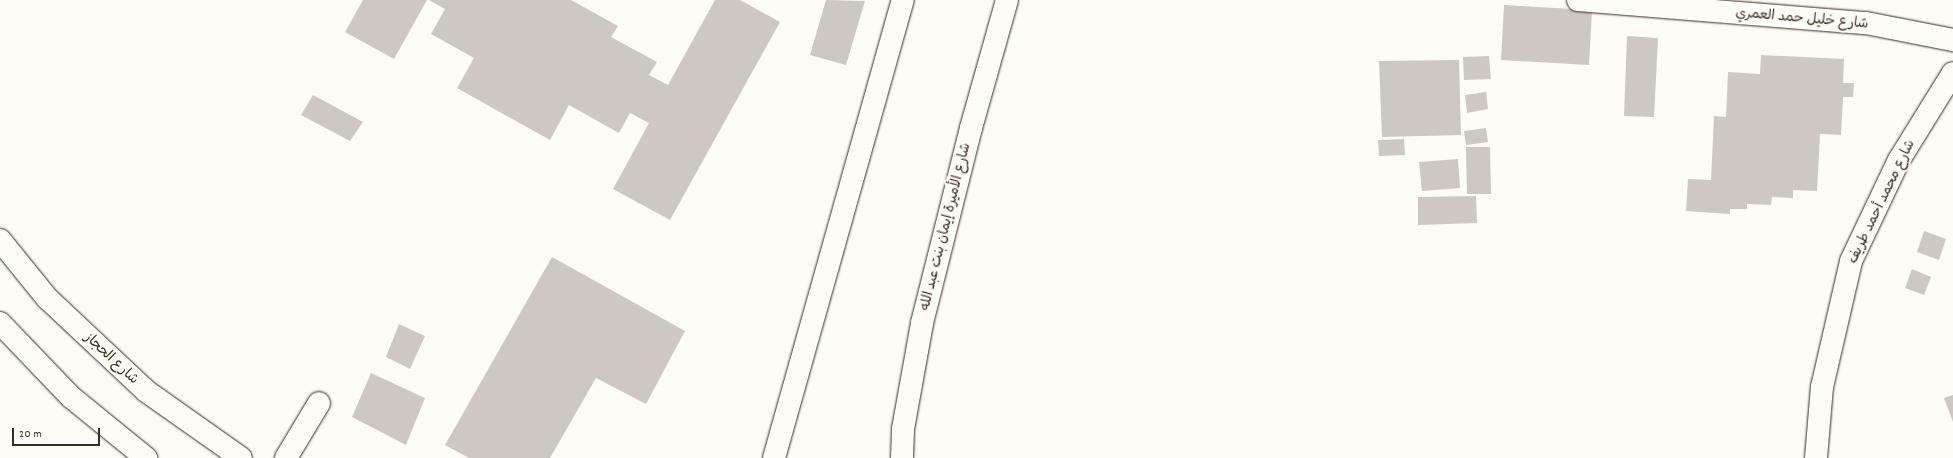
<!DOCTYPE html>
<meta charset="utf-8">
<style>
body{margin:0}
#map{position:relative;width:1953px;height:458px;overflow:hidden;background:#fdfcf7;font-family:Dekko,"Playpen Sans Arabic",sans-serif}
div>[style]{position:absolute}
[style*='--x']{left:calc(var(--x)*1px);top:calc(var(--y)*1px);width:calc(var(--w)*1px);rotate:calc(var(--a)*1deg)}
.building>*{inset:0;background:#cdc8c2}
.roads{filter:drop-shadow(0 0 1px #3b2a1e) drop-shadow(0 0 1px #3b2a1e)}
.minor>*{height:22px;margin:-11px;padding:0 11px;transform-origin:11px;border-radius:11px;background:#fdfcf7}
.major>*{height:22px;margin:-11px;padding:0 11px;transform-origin:11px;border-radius:11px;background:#fdfcf7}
span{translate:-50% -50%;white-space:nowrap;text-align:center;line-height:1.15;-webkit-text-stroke:4px #fdfcf7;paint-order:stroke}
.street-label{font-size:14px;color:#3b2a1e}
.scale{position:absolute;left:12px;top:428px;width:88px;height:18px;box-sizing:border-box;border:2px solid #3b2a1e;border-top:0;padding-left:5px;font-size:12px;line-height:14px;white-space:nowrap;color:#3b2a1e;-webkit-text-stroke:3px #fdfcf7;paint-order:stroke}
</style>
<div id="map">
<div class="building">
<div style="clip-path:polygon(363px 0,427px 0,394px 59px,345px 32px)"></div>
<div style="clip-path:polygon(429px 0,571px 0,618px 26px,611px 37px,657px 62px,649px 75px,668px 85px,715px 0,740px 0,780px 22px,670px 220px,613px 189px,649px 123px,630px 113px,619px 133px,569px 105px,550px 140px,457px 88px,474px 58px,431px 34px,445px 9px)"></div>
<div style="clip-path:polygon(826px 0,865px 1px,846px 65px,810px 55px)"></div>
<div style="clip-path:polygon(1504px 5px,1592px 10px,1589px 65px,1501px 60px)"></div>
<div style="clip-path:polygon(1627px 36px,1658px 38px,1654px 117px,1624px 116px)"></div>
<div style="clip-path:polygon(1761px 55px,1844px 59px,1843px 83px,1854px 83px,1853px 97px,1843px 97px,1841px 135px,1820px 134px,1817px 191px,1793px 190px,1793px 198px,1772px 197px,1771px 205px,1747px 204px,1747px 209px,1730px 209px,1730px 214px,1686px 211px,1688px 179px,1711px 180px,1714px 116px,1726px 117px,1728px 72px,1760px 74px)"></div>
<div style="clip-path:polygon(1489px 56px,1491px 79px,1464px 80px,1463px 57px)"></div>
<div style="clip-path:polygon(1459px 60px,1461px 135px,1382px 137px,1379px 61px)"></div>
<div style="clip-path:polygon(1486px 92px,1488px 109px,1467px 113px,1465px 95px)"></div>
<div style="clip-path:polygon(313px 95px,363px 122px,350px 141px,301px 115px)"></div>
<div style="clip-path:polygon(1486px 128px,1488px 142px,1466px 145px,1464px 131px)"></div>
<div style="clip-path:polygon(1404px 139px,1405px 155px,1379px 156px,1378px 140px)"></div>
<div style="clip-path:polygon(1466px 147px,1490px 147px,1491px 194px,1467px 194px)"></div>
<div style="clip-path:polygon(1458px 159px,1460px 188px,1422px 191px,1419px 162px)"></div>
<div style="clip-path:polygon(1476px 196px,1477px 223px,1418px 225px,1418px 197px)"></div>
<div style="clip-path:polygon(1924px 231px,1946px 239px,1939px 260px,1917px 252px)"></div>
<div style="clip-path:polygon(552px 257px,685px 331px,646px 404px,596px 378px,550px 458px,469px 458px,445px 445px)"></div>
<div style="clip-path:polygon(1912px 269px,1931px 277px,1924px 295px,1905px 288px)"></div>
<div style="clip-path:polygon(399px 324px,425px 336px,410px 369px,386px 357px)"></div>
<div style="clip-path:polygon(371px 373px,425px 398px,406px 445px,352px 417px)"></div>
<div style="clip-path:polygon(1953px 395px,1953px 422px,1944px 398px)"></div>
</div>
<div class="roads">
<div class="minor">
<div style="--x:1578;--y:0;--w:289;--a:4.6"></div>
<div style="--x:1866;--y:23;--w:89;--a:11.1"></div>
<div style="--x:286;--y:458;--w:64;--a:-59"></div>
<div style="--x:774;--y:458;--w:476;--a:-74.3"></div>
<div style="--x:902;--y:458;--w:29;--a:-88"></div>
<div style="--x:903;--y:429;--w:108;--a:-79.8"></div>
<div style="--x:922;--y:323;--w:201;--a:-75.9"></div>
<div style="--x:971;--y:128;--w:133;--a:-74.3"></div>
<div style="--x:1816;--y:458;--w:71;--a:-85.2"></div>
<div style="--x:1822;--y:387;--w:129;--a:-77"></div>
<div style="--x:1851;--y:261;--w:112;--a:-64.6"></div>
<div style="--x:1899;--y:160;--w:102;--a:-58.2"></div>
</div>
<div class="major">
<div style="--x:0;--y:240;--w:75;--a:51"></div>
<div style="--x:47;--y:298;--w:136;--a:43.2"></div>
<div style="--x:146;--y:391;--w:116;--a:35.2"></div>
<div style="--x:0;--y:323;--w:103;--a:46.2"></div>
<div style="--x:71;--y:397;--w:97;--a:39.1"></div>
</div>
</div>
<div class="street-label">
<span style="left:1802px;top:19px;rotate:5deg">شارع خليل حمد العمري</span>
<span style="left:1882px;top:202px;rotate:-64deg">شارع محمد أحمد طريف</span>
<span style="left:946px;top:227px;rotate:-76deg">شارع الأميرة إيمان بنت عبد الله</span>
<span style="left:111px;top:359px;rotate:43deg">شارع الحجاز</span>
</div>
<div class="scale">20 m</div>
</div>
